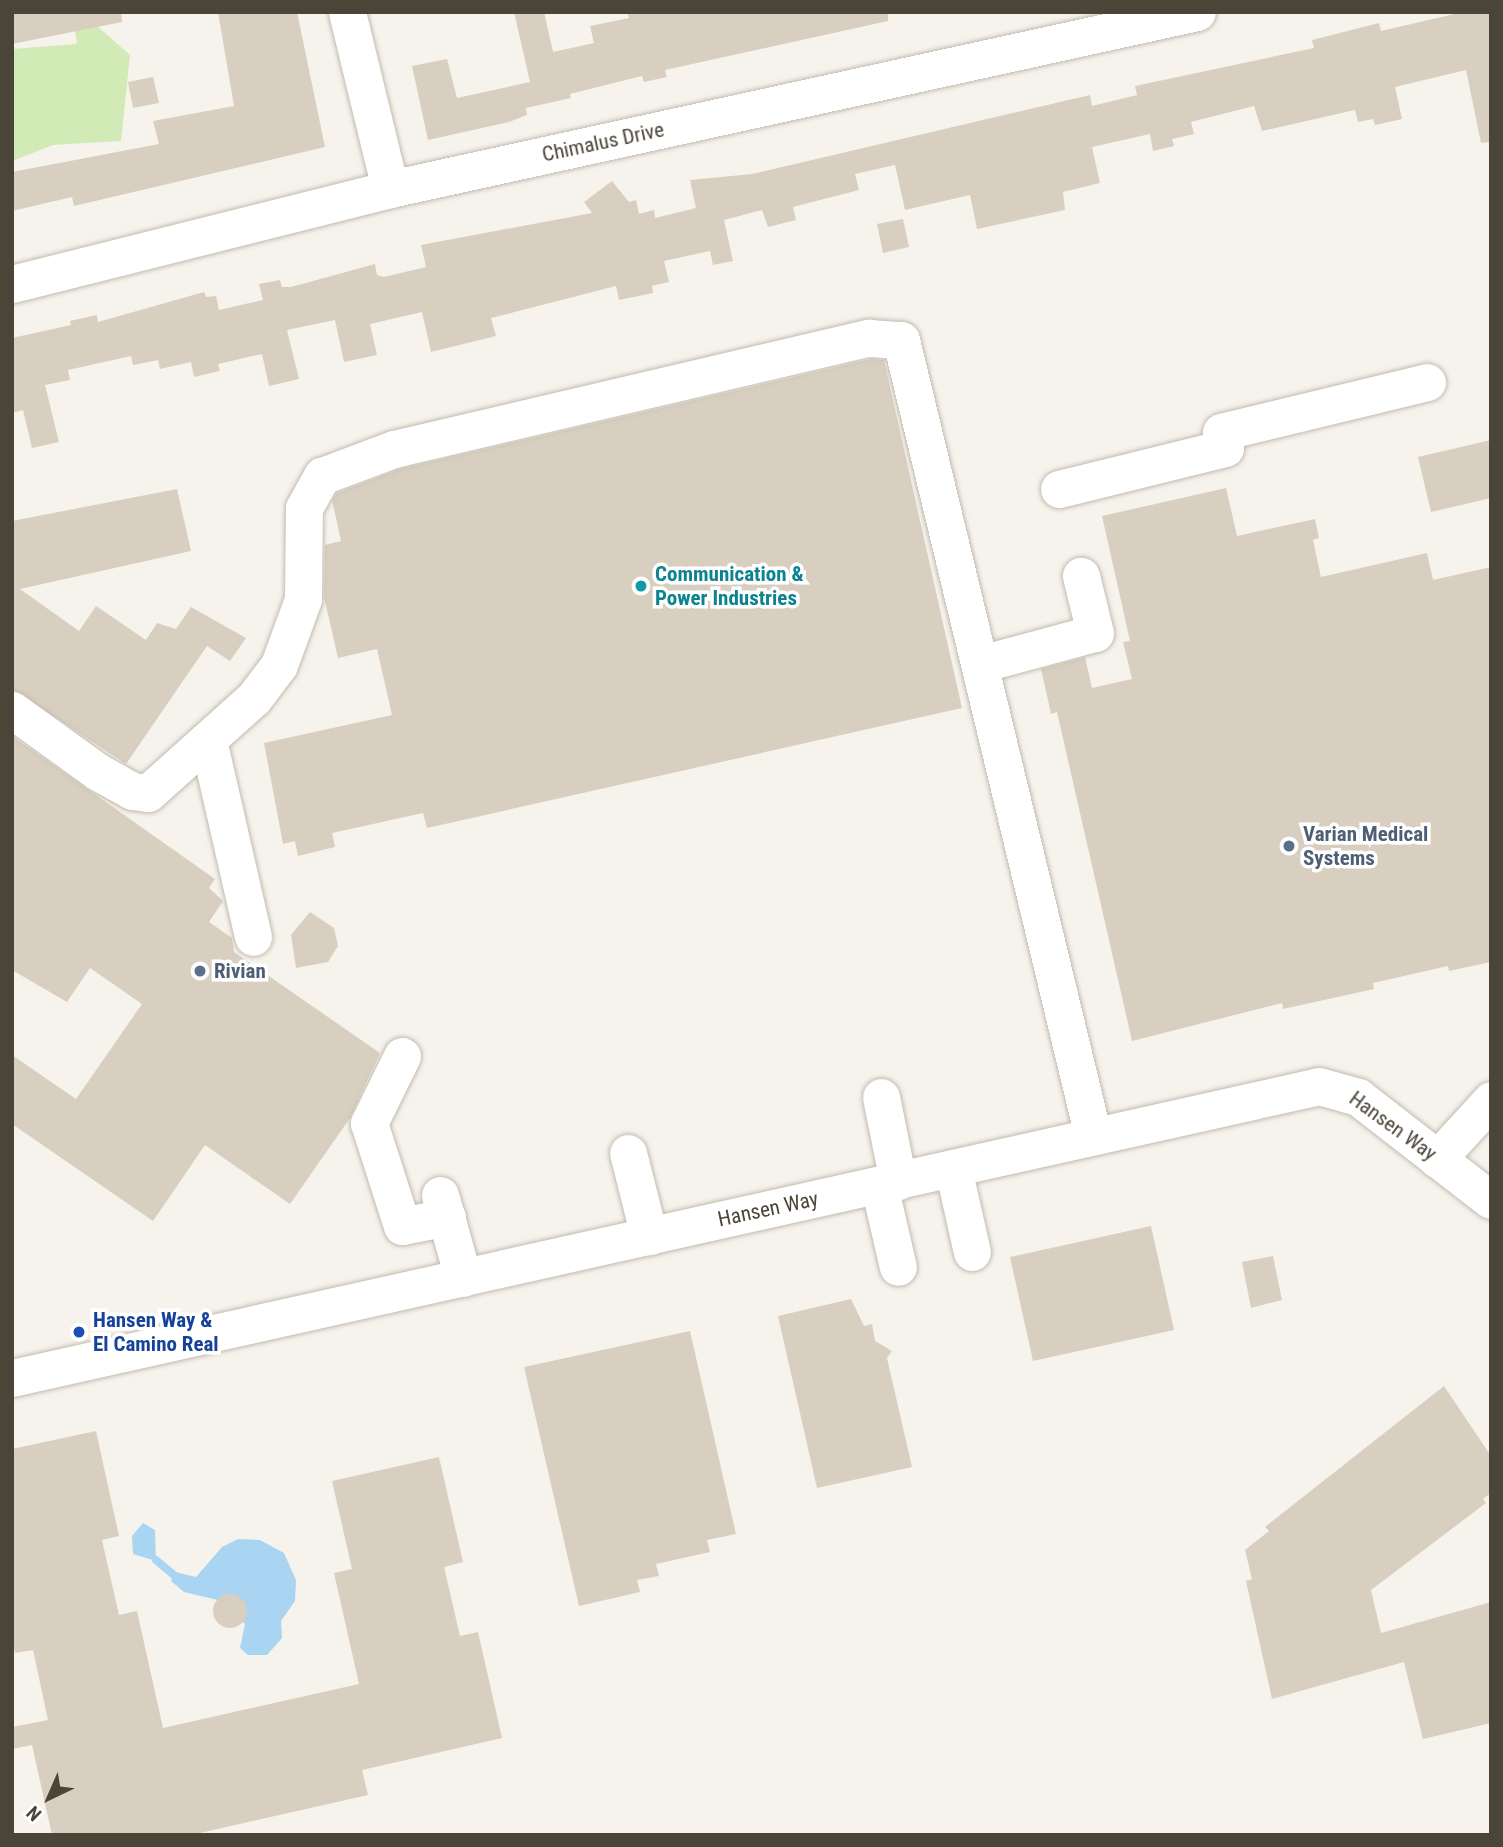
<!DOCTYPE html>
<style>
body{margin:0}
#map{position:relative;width:1503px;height:1847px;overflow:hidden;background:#f6f3ec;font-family:"Roboto Condensed",sans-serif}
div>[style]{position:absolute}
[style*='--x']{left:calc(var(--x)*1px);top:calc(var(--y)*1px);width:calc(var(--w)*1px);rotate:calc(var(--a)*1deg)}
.green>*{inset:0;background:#d2eab5}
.water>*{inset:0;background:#a9d4f2}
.stream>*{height:8px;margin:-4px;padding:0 4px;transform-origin:4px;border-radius:4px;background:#a9d4f2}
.building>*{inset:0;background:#d8cfc1}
.round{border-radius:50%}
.roads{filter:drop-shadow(0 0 2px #c2bbae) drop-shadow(0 0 2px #c2bbae)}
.minor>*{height:37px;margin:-18.5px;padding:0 18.5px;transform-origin:18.5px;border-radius:18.5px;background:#fff}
.dots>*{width:19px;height:19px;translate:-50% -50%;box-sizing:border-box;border:4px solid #fff;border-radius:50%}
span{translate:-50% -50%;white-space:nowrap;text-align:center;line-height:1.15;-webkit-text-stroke:7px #fff;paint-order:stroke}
.street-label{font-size:21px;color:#4b4439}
.culture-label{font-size:21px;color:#0d838f;font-weight:700}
.left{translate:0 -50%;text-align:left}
.service-label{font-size:21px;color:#4e5e75;font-weight:700}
.transit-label{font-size:21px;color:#164399;font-weight:700}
.frame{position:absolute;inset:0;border:14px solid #4b4439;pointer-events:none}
.north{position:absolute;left:14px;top:1763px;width:70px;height:70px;-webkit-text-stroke:5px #fff;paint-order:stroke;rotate:224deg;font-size:19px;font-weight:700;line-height:28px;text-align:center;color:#4b4439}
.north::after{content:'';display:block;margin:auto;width:24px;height:32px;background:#4b4439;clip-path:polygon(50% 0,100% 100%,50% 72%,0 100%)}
</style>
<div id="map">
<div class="green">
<div style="clip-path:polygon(72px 12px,137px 12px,89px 19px,130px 55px,121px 141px,53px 145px,12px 161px,12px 49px,77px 44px)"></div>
</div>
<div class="water">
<div style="clip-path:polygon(143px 1523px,155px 1530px,156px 1561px,133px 1554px,132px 1536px)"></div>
<div style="clip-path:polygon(238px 1539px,260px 1540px,284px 1553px,296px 1580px,295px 1601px,281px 1621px,282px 1638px,267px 1655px,248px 1655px,240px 1648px,245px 1624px,222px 1601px,184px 1592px,171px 1581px,175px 1572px,196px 1577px,222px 1547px)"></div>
</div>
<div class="stream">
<div style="--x:156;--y:1560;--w:23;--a:40"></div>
</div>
<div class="building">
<div style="clip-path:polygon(12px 12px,121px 12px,122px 22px,12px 44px)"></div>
<div style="clip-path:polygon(218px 12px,297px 12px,325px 147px,74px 206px,72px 197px,12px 211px,12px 172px,159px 144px,153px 121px,234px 106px)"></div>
<div style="clip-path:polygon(514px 12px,544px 12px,553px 52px,594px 43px,590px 26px,629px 18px,627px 12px,888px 12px,888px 21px,665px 70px,667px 77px,644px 82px,642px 76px,570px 94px,571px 98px,526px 108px,527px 115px,509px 122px,428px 140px,412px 66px,447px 59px,457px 98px,530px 82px)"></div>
<div style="clip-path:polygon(1463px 12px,1491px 14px,1491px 142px,1481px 143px,1466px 70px,1395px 87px,1402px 119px,1375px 125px,1373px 119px,1358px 122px,1355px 110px,1262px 131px,1254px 106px,1191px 122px,1194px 134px,1172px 139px,1174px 146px,1153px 151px,1150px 134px,1092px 147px,1100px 183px,1063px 192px,1065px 210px,977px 229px,970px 195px,905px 210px,895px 165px,855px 174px,859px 190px,793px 207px,796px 220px,768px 227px,762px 210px,724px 220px,733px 261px,713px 265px,710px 251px,664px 261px,669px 282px,652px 286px,653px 293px,619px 300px,616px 286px,491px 318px,496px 336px,431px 352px,422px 312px,370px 324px,377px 355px,344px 362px,335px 320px,287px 330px,299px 379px,269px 386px,262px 354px,218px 364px,220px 371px,194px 377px,191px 362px,160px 369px,158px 360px,133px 365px,131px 356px,68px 370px,70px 380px,45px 385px,59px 442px,32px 448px,23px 410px,12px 413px,12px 338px,71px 325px,70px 321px,97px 315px,98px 322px,204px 292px,206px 297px,216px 296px,219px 310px,263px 300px,259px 284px,280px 280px,282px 287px,291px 287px,375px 264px,377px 275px,384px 277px,426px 267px,421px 245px,592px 213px,584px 202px,612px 181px,629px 202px,636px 200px,639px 214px,654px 210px,655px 218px,696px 208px,690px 180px,752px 174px,1090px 95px,1092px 106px,1137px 95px,1135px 86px,1314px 48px,1312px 40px,1379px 23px,1381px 31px)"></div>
<div style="clip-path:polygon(153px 77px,159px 103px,133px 108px,128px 82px)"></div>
<div style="clip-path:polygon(903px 219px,909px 247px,883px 253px,877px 224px)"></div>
<div style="clip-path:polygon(871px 359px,884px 360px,962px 708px,427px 828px,423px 813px,332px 833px,335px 847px,298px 856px,295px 841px,283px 844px,264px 743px,392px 715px,377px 649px,338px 658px,324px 597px,325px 545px,341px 541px,332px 500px,337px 493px,400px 469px)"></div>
<div style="clip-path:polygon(1491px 440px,1491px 498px,1431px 512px,1418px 457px)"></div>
<div style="clip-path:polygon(1226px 488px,1237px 536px,1315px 519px,1319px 538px,1313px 540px,1321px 577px,1427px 553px,1433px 580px,1491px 567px,1491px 962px,1449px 971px,1448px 966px,1373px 983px,1374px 989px,1283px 1009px,1282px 1003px,1132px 1041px,1057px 712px,1051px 714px,1041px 669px,1085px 657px,1092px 688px,1132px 679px,1123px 642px,1130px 641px,1102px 516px)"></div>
<div style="clip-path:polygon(177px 489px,191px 551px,20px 589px,79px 631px,96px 606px,146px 640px,157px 623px,176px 629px,191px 607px,246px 638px,230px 661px,207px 646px,126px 764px,12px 689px,12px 521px)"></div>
<div style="clip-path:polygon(12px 736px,215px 879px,209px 888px,223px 901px,209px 922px,232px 938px,234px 952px,380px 1053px,350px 1118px,290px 1204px,205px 1145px,153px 1221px,12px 1124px,12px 1055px,76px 1099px,142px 1004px,90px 968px,67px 1002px,12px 970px)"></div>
<div style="clip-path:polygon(310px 912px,334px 928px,338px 946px,328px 962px,296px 968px,291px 935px)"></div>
<div style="clip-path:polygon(1151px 1226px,1174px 1330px,1033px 1361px,1010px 1257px)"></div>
<div style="clip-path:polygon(1273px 1256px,1282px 1300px,1251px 1308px,1242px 1262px)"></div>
<div style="clip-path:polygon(851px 1299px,864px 1326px,872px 1324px,875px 1341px,892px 1351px,887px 1358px,912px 1467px,817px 1488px,778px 1316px)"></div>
<div style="clip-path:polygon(690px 1331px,736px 1534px,707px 1540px,710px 1552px,656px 1564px,659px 1576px,637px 1580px,640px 1592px,579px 1606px,524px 1367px)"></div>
<div style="clip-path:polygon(1444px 1386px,1491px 1456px,1491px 1493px,1483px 1499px,1486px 1503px,1371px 1590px,1381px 1633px,1491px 1602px,1491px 1723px,1423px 1739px,1404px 1662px,1272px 1699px,1246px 1581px,1252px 1579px,1245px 1550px,1269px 1531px,1265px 1527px)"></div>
<div style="clip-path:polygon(96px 1431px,119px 1536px,102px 1540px,119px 1615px,137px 1611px,163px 1728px,359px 1684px,334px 1573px,352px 1569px,332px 1481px,439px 1457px,463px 1562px,444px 1567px,460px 1636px,478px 1632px,502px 1738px,362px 1770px,368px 1795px,191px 1835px,52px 1835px,32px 1745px,12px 1749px,12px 1727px,48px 1720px,33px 1650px,15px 1653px,12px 1639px,12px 1449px)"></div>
<div class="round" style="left:213px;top:1594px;width:34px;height:34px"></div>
</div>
<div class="roads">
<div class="minor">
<div style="--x:347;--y:12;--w:182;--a:76.3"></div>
<div style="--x:12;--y:284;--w:390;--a:-14.1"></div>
<div style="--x:390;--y:189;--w:826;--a:-12.37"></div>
<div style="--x:1059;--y:489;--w:171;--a:-13.9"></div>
<div style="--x:1225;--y:448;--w:16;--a:-104"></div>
<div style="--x:1221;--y:432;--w:212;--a:-13.6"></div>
<div style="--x:980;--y:664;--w:119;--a:-15.1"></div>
<div style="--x:1095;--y:633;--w:59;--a:-103.8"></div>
<div style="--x:12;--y:710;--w:106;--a:35.8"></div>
<div style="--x:98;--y:772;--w:39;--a:29"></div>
<div style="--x:132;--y:791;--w:16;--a:7"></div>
<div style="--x:148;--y:793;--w:142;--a:-41.9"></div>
<div style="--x:254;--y:698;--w:41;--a:-52.9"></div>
<div style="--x:279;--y:665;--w:70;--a:-70"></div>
<div style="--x:303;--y:599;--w:91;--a:-89.4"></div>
<div style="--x:304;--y:508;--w:37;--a:-61"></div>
<div style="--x:322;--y:476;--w:77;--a:-20.6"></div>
<div style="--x:394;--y:449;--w:488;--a:-13.2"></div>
<div style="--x:869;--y:338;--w:32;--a:4"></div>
<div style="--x:901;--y:340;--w:819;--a:76.44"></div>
<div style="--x:208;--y:740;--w:202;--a:77.1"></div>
<div style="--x:402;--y:1056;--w:75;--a:116.2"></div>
<div style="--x:369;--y:1123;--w:108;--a:72.2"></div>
<div style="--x:402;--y:1226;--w:46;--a:-11.3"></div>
<div style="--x:881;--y:1097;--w:86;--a:78.6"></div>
<div style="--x:628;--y:1153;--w:86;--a:75.8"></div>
<div style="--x:1437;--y:1159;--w:80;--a:-47.5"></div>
<div style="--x:953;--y:1168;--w:86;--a:77.3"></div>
<div style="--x:879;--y:1185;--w:84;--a:77"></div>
<div style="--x:440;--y:1195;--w:86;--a:74.5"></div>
<div style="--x:12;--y:1378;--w:1339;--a:-12.59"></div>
<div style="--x:1319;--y:1086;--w:41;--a:15.8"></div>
<div style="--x:1358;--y:1097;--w:168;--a:37.8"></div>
</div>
</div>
<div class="dots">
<div style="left:641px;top:586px;background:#0f9aa8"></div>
<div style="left:1289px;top:846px;background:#5c6f8a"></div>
<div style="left:200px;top:971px;background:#5c6f8a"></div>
<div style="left:79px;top:1332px;background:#1a4fb4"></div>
</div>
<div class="street-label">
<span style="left:603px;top:142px;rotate:-12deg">Chimalus Drive</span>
<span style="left:1393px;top:1126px;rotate:36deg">Hansen Way</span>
<span style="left:768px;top:1209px;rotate:-12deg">Hansen Way</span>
</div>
<div class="culture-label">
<span class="left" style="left:655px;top:586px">Communication &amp;<br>Power Industries</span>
</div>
<div class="service-label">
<span class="left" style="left:1303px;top:846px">Varian Medical<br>Systems</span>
<span class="left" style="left:214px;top:971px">Rivian</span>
</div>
<div class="transit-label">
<span class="left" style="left:93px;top:1332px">Hansen Way &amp;<br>El Camino Real</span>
</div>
<div class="frame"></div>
<div class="north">N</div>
</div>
